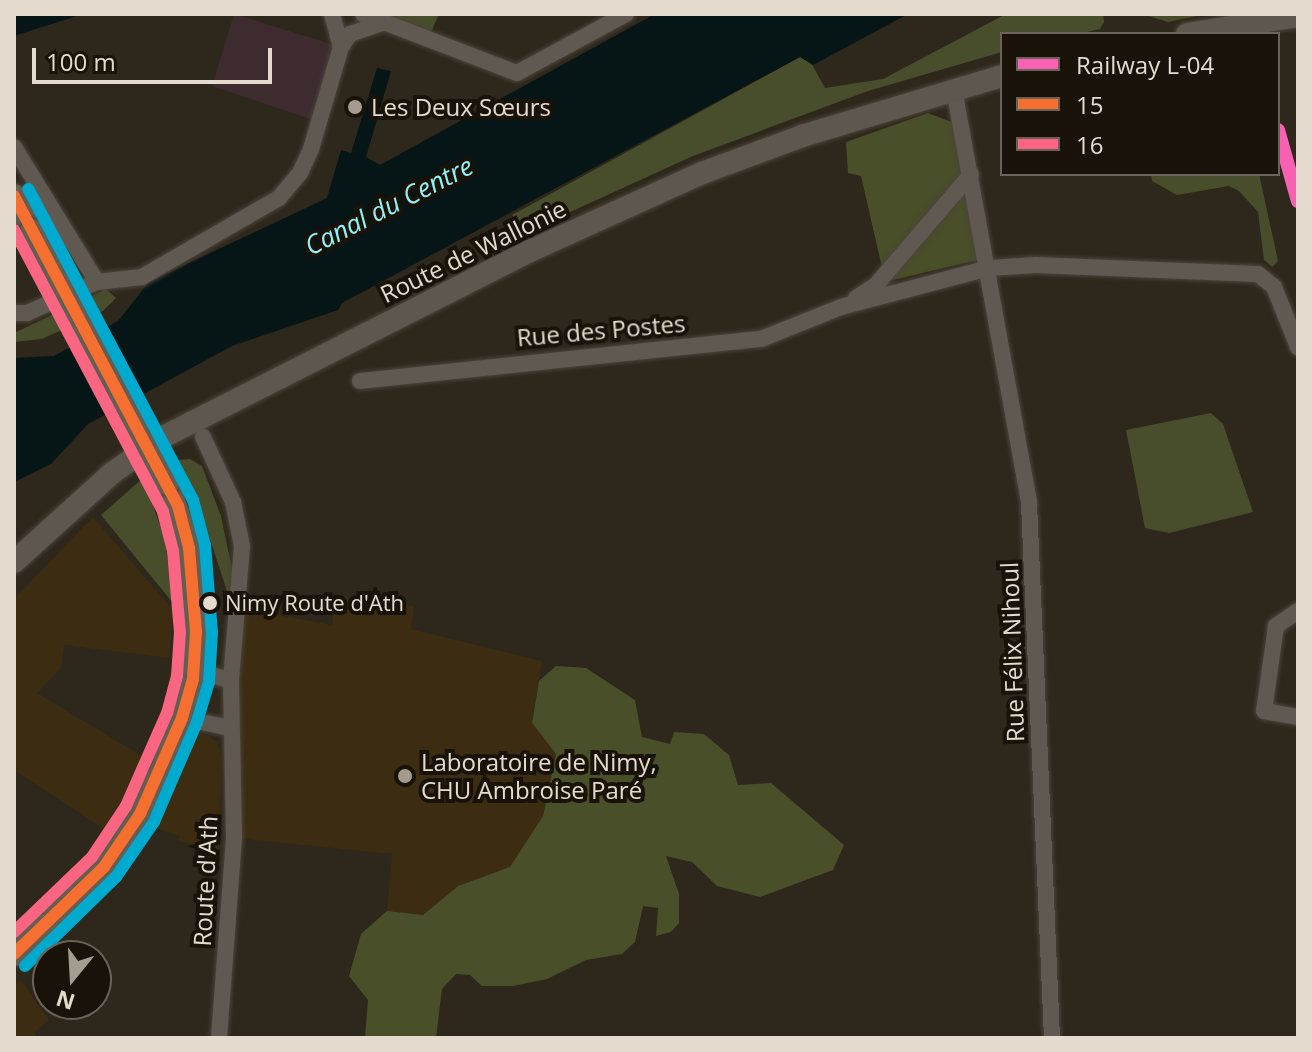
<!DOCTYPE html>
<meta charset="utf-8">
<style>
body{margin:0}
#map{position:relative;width:1312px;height:1052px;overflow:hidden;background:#2e271b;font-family:"Open Sans",sans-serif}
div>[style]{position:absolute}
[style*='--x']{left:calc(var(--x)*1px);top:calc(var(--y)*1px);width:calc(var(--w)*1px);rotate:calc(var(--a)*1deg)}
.built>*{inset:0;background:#3c2c11}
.industrial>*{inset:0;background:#3d2b30}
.green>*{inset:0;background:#484d2c}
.forest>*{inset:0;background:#494f29}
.water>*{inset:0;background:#061515}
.pier>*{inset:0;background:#2e271b}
.roads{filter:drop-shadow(0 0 2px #4b443b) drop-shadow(0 0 2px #4b443b)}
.street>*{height:16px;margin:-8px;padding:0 8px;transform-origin:8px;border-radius:8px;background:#5f5951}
.secondary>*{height:22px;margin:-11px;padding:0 11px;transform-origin:11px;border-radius:11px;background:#5e574e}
.primary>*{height:24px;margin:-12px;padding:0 12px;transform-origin:12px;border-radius:12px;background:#645d52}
.bridges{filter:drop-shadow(0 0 2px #4b443b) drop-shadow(0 0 2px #4b443b)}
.primary-bridge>*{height:24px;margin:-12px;padding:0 12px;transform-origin:12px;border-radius:12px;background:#645d52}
.bus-1>*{height:12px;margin:-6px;padding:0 6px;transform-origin:6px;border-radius:6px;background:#f46f30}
.bus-2>*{height:12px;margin:-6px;padding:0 6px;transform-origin:6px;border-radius:6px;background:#fa6682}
.bus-3>*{height:12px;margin:-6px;padding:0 6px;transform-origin:6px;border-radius:6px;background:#00a9ce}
.rail-1>*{height:14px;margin:-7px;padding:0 7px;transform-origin:7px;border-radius:7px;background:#f860b3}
.dots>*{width:22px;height:22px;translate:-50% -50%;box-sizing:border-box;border:4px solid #181209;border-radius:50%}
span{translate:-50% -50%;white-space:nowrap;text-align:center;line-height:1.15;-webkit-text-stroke:8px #181209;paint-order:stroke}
.bus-label{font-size:22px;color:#e4dbce}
.left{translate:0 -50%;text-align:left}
.poi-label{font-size:24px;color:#e4dbce}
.street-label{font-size:24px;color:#e4dbce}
.water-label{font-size:26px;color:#90f1f6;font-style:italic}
.frame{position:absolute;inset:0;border:16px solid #e4dbce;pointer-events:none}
.legend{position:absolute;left:1000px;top:32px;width:280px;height:144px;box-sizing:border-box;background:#181209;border:2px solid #6a6258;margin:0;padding:10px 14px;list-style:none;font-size:24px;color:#e4dbce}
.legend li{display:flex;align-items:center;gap:16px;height:40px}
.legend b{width:40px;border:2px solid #6a6258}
.north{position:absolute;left:32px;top:940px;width:80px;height:80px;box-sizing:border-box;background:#181209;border:2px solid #6a6258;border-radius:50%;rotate:198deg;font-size:22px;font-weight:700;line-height:32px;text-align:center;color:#e4dbce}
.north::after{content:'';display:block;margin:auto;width:28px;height:36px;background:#a49c8f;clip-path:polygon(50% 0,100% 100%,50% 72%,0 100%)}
.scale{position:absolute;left:32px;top:48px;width:240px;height:36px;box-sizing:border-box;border:4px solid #e4dbce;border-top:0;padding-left:10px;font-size:24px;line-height:28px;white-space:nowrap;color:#e4dbce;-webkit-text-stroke:6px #181209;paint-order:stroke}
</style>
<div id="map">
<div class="built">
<div style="clip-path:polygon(93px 517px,174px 611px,169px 658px,64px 645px,61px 668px,37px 693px,147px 759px,106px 830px,14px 770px,14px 599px)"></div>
<div style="clip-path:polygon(336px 596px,414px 606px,411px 629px,542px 661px,532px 723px,556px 754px,543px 816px,511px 867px,458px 886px,423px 915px,387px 911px,392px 854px,234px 838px,238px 613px,257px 611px,332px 625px)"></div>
<div style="clip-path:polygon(200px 732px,217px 741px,221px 757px,219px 850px,178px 841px,180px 836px,153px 827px,189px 742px)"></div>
<div style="clip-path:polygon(21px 980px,49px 1020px,35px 1032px,37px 1038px,14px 1038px,14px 986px)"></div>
</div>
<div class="industrial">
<div style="clip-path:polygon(234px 14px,341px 47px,319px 122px,212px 86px)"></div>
</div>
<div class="green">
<div style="clip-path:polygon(363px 14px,439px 14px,429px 37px)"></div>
<div style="clip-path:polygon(1006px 14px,1103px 14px,1104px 22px,1100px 29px,1078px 34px,1002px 34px,1002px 52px,868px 91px,693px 156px,522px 234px,512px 215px,800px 57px,809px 59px,825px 88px,883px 79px)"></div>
<div style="clip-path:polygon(1142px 14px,1207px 14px,1168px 22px)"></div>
<div style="clip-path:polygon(1151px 174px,1259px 174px,1278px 261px,1272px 267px,1264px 260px,1258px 212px,1239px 191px,1229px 186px,1177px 195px,1152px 181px)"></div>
<div style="clip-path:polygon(106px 289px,116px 298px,103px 311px,42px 339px,14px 342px,14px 333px)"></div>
<div style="clip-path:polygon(1211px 413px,1223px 424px,1253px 512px,1169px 533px,1145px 528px,1126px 430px)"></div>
<div style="clip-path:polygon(190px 459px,202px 466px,221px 516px,237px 592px,234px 613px,199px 505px,178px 460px)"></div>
<div style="clip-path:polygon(143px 478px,165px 539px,173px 603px,101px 515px)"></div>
</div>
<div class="forest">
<div style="clip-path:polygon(928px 113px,954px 123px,978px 260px,893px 280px,884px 276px,861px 176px,848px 173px,846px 142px)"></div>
<div style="clip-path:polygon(556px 666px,586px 668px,635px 700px,642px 737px,670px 744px,674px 732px,704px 734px,729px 755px,738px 785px,771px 783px,844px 845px,833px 870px,760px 897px,717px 886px,692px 862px,666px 856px,679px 894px,679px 923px,671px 932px,656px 936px,658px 908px,643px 906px,635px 942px,622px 954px,586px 960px,547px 979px,513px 986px,482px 986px,470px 975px,456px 974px,442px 989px,436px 1038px,365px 1038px,368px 1000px,349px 976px,361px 934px,387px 911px,423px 915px,458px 886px,510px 867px,543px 816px,556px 754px,532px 723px,539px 681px)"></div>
</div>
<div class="water">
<div style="clip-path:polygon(20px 14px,83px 14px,14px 36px,14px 16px)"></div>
<div style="clip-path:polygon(655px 14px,908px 14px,813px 65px,800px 57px,342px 303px,338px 310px,232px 346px,88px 424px,51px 464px,14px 482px,14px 358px,54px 356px,118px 321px,149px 282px,327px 198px,341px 150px,351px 153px,377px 68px,391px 71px,366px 157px,380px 165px)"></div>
</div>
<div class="pier">
<div style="clip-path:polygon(104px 324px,144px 399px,110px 417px,70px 343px)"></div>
</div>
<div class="roads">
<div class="street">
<div style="--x:332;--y:14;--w:34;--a:75"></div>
<div style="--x:363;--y:14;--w:165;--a:21"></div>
<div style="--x:517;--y:73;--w:124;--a:-28.4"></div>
<div style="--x:954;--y:89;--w:421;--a:79.7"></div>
<div style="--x:1029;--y:503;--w:535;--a:87.54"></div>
<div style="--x:14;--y:147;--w:158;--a:58.4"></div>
<div style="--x:856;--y:298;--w:24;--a:-33"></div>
<div style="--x:876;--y:285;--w:146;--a:-49.4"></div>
<div style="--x:14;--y:313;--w:13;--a:0"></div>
<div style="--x:27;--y:313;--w:77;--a:-23.9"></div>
<div style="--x:97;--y:282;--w:45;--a:-6.3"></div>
<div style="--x:142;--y:277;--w:158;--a:-30"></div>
<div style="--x:279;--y:198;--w:33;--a:-50"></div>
<div style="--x:300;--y:173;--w:26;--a:-65"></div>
<div style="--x:311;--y:149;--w:106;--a:-73.6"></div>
<div style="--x:341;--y:47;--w:16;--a:-55"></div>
<div style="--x:350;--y:34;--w:37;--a:-19"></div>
<div style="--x:360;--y:381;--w:403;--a:-6"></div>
<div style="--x:761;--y:339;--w:86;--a:-21.8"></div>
<div style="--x:841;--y:307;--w:153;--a:-14.8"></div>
<div style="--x:989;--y:268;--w:47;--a:-3.7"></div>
<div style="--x:1036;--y:265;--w:222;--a:2.3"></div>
<div style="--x:1258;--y:274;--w:21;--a:39"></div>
<div style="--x:1274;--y:287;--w:65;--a:68.2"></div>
<div style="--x:203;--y:437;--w:72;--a:65.2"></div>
<div style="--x:233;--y:502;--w:45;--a:78.4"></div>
<div style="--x:242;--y:546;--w:135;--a:94.7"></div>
<div style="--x:231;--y:681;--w:157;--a:88.9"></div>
<div style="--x:234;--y:838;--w:201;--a:94.3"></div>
<div style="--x:1298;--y:611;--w:27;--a:146"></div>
<div style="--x:1276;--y:626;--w:86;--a:98"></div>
<div style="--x:1264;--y:711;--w:35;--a:10"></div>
<div style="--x:194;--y:669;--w:39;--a:18"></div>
<div style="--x:182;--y:718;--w:49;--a:11.8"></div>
</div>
<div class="secondary">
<div style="--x:1187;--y:34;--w:112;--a:-9.2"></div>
<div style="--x:14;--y:562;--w:132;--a:-42.2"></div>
<div style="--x:112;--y:473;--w:67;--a:-34.6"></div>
<div style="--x:167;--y:435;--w:407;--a:-26.9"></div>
<div style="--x:530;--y:251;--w:189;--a:-24.4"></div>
<div style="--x:702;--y:173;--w:107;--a:-20.3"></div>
<div style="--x:802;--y:136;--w:209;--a:-16.7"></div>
</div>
<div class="primary">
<div style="--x:14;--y:196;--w:39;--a:63"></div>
<div style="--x:14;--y:954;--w:99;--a:-43.4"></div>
<div style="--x:86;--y:886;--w:58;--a:-50.6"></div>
<div style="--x:123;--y:841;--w:78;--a:-60.8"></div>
<div style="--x:161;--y:773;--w:59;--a:-69.1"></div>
<div style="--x:182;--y:718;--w:41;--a:-74.2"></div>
<div style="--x:193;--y:679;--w:69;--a:-87.5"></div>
<div style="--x:196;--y:610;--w:62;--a:-96.4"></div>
<div style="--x:189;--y:548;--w:69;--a:-108.7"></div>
</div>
</div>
<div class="bridges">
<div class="primary-bridge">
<div style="--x:32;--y:231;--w:286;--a:61.8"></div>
</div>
</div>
<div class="bus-1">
<div style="--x:14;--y:196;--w:351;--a:62.1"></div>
<div style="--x:178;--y:506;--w:43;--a:75.3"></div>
<div style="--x:189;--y:548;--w:84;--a:85.2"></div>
<div style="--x:196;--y:632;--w:47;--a:93.7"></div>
<div style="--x:193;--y:679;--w:41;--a:105.8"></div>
<div style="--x:182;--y:718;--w:105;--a:113.6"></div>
<div style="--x:140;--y:814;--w:64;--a:124.2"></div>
<div style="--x:104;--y:867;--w:125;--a:136"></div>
</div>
<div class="bus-2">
<div style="--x:14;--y:230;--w:319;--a:62.1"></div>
<div style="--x:163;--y:512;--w:40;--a:75.6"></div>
<div style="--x:173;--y:551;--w:81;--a:85.1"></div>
<div style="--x:180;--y:632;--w:44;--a:93.9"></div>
<div style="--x:177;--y:676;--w:38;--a:105"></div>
<div style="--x:167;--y:713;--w:102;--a:113.8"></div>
<div style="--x:126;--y:806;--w:61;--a:123.7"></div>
<div style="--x:92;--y:857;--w:108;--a:136.1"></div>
</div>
<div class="bus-3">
<div style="--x:25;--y:966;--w:127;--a:-44.4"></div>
<div style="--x:116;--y:877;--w:67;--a:-55.4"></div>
<div style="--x:154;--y:822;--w:109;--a:-66.7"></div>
<div style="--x:197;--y:722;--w:42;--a:-73.3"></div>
<div style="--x:209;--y:682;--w:49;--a:-86.5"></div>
<div style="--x:212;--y:633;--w:88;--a:-94.5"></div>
<div style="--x:205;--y:545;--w:47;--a:-104.9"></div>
<div style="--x:193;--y:500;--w:352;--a:-117.9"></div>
</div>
<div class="rail-1">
<div style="--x:1278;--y:130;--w:74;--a:74.3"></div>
</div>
<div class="dots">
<div style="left:355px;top:107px;background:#a49c8f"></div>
<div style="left:210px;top:603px;background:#e4dbce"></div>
<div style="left:405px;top:776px;background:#a49c8f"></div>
</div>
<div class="bus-label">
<span class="left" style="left:225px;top:603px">Nimy Route d'Ath</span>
</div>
<div class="poi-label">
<span class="left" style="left:371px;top:107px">Les Deux Sœurs</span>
<span class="left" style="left:421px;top:776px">Laboratoire de Nimy,<br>CHU Ambroise Paré</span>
</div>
<div class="street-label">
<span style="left:473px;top:251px;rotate:-26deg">Route de Wallonie</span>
<span style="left:601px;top:330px;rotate:-5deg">Rue des Postes</span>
<span style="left:1012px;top:652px;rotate:-92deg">Rue Félix Nihoul</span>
<span style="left:205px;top:881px;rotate:-87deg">Route d'Ath</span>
</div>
<div class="water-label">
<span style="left:389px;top:206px;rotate:-27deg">Canal du Centre</span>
</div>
<div class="frame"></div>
<ul class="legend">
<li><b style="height:10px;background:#f860b3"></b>Railway L-04</li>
<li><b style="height:10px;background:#f46f30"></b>15</li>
<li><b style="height:10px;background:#fa6682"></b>16</li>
</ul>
<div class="north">N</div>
<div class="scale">100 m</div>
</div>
